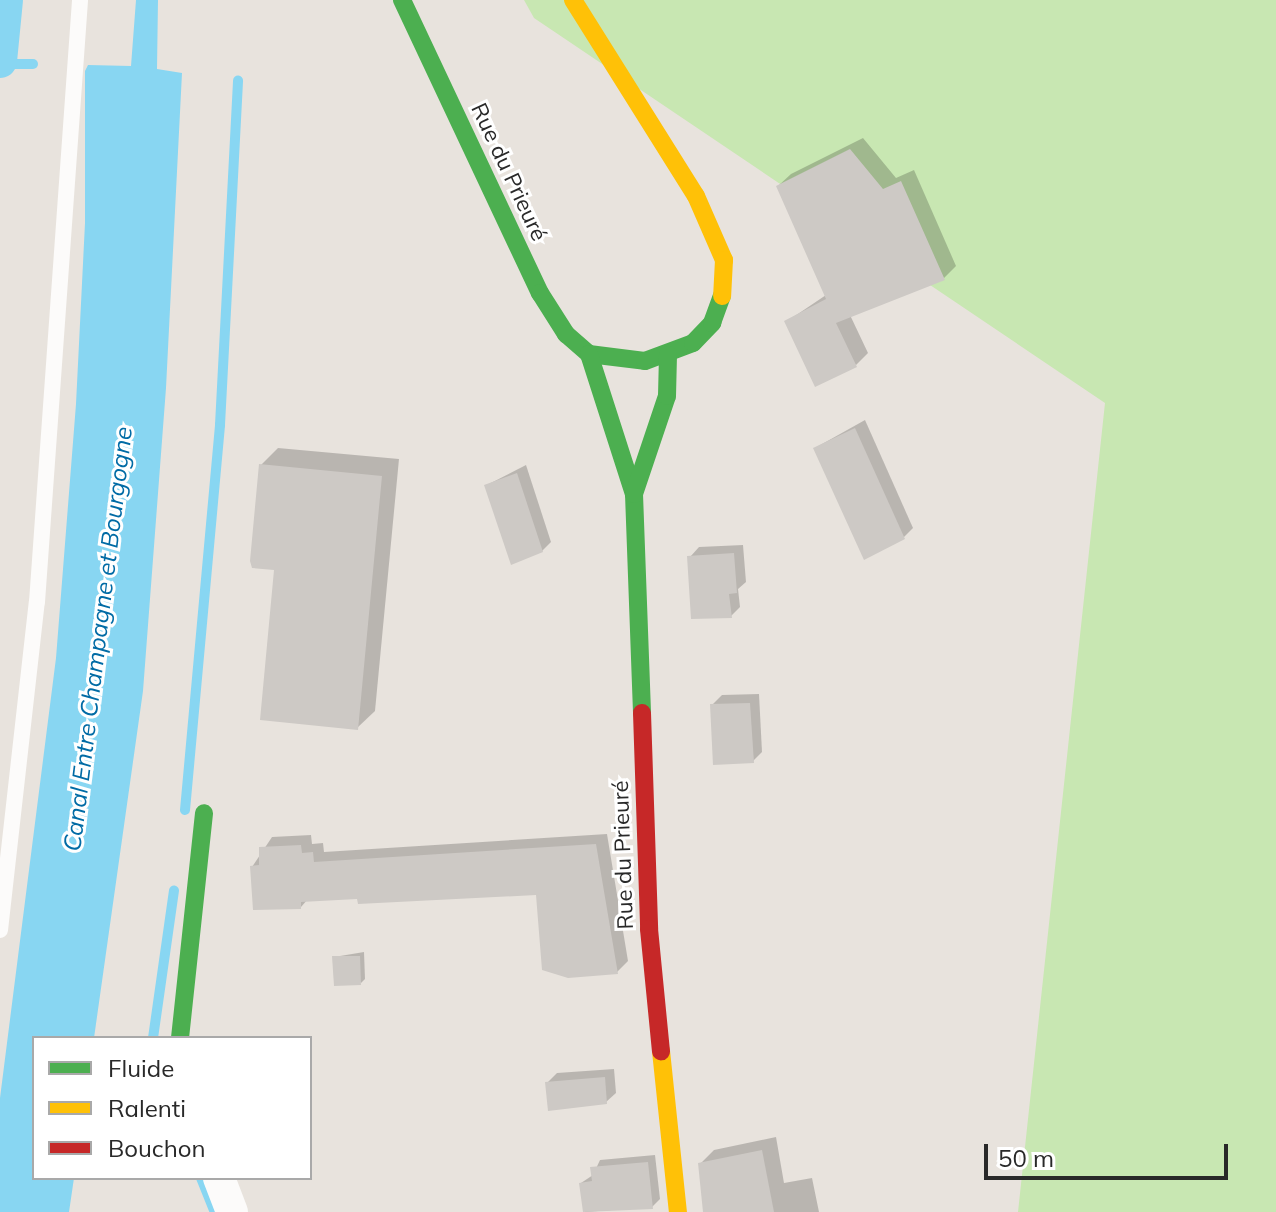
<!DOCTYPE html>
<meta charset="utf-8">
<style>
body{margin:0}
#map{position:relative;width:1276px;height:1212px;overflow:hidden;background:#e8e3dd;font-family:Mulish,sans-serif}
div>[style]{position:absolute}
[style*='--x']{left:calc(var(--x)*1px);top:calc(var(--y)*1px);width:calc(var(--w)*1px);rotate:calc(var(--a)*1deg)}
.green>*{inset:0;background:#c8e7b2}
.water>*{inset:0;background:#88d6f2}
.shadow>*{inset:0;background:#0003}
.stream>*{height:10px;margin:-5px;padding:0 5px;transform-origin:5px;border-radius:5px;background:#88d6f2}
.canal>*{height:34px;margin:-17px;padding:0 17px;transform-origin:17px;border-radius:17px;background:#88d6f2}
.building>*{inset:0;background:#cdc9c5}
.lane>*{height:16px;margin:-8px;padding:0 8px;transform-origin:8px;border-radius:8px;background:#fcfbfa}
.street>*{height:32px;margin:-16px;padding:0 16px;transform-origin:16px;border-radius:16px;background:#fcfbfa}
.fast>*{height:18px;margin:-9px;padding:0 9px;transform-origin:9px;border-radius:9px;background:#4caf50}
.slow>*{height:18px;margin:-9px;padding:0 9px;transform-origin:9px;border-radius:9px;background:#ffc107}
.jam>*{height:18px;margin:-9px;padding:0 9px;transform-origin:9px;border-radius:9px;background:#c62828}
span{translate:-50% -50%;white-space:nowrap;text-align:center;line-height:1.15;-webkit-text-stroke:6px #fff;paint-order:stroke}
.street-label{font-size:22px;color:#292929}
.water-label{font-size:24px;color:#006ba5;font-style:italic}
.legend{position:absolute;left:32px;top:1036px;width:280px;height:144px;box-sizing:border-box;background:#fff;border:2px solid #a9a9a9;margin:0;padding:10px 14px;list-style:none;font-size:24px;color:#292929}
.legend li{display:flex;align-items:center;gap:16px;height:40px}
.legend b{width:40px;border:2px solid #a9a9a9}
.scale{position:absolute;left:984px;top:1144px;width:244px;height:36px;box-sizing:border-box;border:4px solid #292929;border-top:0;padding-left:10px;font-size:24px;line-height:28px;white-space:nowrap;color:#292929;-webkit-text-stroke:6px #fff;paint-order:stroke}
</style>
<div id="map">
<div class="green">
<div style="clip-path:polygon(524px 0,1276px 0,1276px 1212px,1018px 1212px,1105px 403px,534px 18px)"></div>
</div>
<div class="water">
<div style="clip-path:polygon(136px 0,158px 0,157px 69px,182px 73px,166px 388px,143px 691px,94px 1038px,34px 1038px,34px 1178px,74px 1178px,69px 1212px,0 1212px,0 1098px,56px 658px,76px 404px,85px 223px,85px 71px,88px 65px,131px 66px)"></div>
</div>
<div class="shadow">
<div style="clip-path:polygon(863px 138px,896px 178px,914px 170px,956px 266px,944px 278px,850px 315px,868px 353px,856px 365px,786px 322px,826px 295px,778px 186px,791px 174px)"></div>
<div style="clip-path:polygon(865px 420px,913px 528px,903px 538px,815px 448px)"></div>
<div style="clip-path:polygon(278px 448px,399px 459px,375px 711px,357px 728px,276px 568px,261px 465px)"></div>
<div style="clip-path:polygon(526px 465px,551px 542px,542px 551px,487px 485px)"></div>
<div style="clip-path:polygon(743px 545px,746px 582px,738px 589px,740px 607px,731px 616px,690px 557px,699px 547px)"></div>
<div style="clip-path:polygon(759px 694px,762px 752px,753px 761px,712px 705px,722px 695px)"></div>
<div style="clip-path:polygon(607px 834px,628px 961px,617px 972px,538px 893px,308px 899px,301px 907px,252px 867px,272px 837px,311px 835px,312px 844px,323px 843px,324px 852px)"></div>
<div style="clip-path:polygon(364px 952px,365px 979px,361px 983px,334px 957px)"></div>
<div style="clip-path:polygon(614px 1069px,616px 1093px,606px 1102px,547px 1083px,557px 1073px)"></div>
<div style="clip-path:polygon(776px 1137px,784px 1183px,812px 1178px,819px 1212px,706px 1212px,700px 1164px,714px 1150px)"></div>
<div style="clip-path:polygon(655px 1155px,660px 1199px,652px 1207px,585px 1212px,581px 1183px,593px 1175px,600px 1160px)"></div>
</div>
<div class="stream">
<div style="--x:0;--y:64;--w:33;--a:0"></div>
<div style="--x:185;--y:810;--w:387;--a:-84.8"></div>
<div style="--x:220;--y:425;--w:345;--a:-87"></div>
<div style="--x:153;--y:1038;--w:149;--a:-81.9"></div>
<div style="--x:201;--y:1178;--w:37;--a:68"></div>
</div>
<div class="canal">
<div style="--x:0;--y:61;--w:61;--a:-84.4"></div>
</div>
<div class="building">
<div style="clip-path:polygon(850px 149px,883px 189px,901px 181px,945px 280px,836px 323px,857px 367px,815px 387px,784px 321px,826px 299px,776px 186px)"></div>
<div style="clip-path:polygon(855px 428px,905px 539px,864px 560px,813px 448px)"></div>
<div style="clip-path:polygon(259px 464px,382px 476px,358px 730px,260px 720px,274px 570px,252px 568px,250px 561px)"></div>
<div style="clip-path:polygon(517px 473px,543px 552px,511px 565px,484px 485px)"></div>
<div style="clip-path:polygon(734px 553px,737px 593px,729px 594px,732px 618px,691px 619px,687px 556px)"></div>
<div style="clip-path:polygon(750px 703px,754px 763px,713px 765px,710px 704px)"></div>
<div style="clip-path:polygon(596px 844px,618px 974px,568px 978px,542px 970px,536px 895px,358px 904px,357px 899px,301px 902px,301px 909px,253px 910px,250px 866px,259px 865px,259px 847px,301px 845px,302px 853px,313px 852px,314px 862px)"></div>
<div style="clip-path:polygon(332px 956px,360px 956px,361px 985px,334px 986px)"></div>
<div style="clip-path:polygon(605px 1077px,607px 1104px,548px 1111px,545px 1082px)"></div>
<div style="clip-path:polygon(762px 1150px,774px 1212px,703px 1212px,698px 1163px)"></div>
<div style="clip-path:polygon(648px 1162px,653px 1209px,583px 1212px,579px 1183px,592px 1181px,590px 1167px)"></div>
</div>
<div class="lane">
<div style="--x:0;--y:930;--w:330;--a:-83.6"></div>
<div style="--x:37;--y:602;--w:604;--a:-85.91"></div>
</div>
<div class="street">
<div style="--x:219;--y:1178;--w:36;--a:69"></div>
</div>
<div class="fast">
<div style="--x:402;--y:0;--w:324;--a:64.8"></div>
<div style="--x:540;--y:293;--w:49;--a:57.6"></div>
<div style="--x:566;--y:334;--w:30;--a:41"></div>
<div style="--x:589;--y:354;--w:56;--a:7.1"></div>
<div style="--x:645;--y:361;--w:51;--a:-20.6"></div>
<div style="--x:693;--y:343;--w:28;--a:-46"></div>
<div style="--x:712;--y:323;--w:29;--a:-70"></div>
<div style="--x:589;--y:354;--w:147;--a:72.2"></div>
<div style="--x:634;--y:494;--w:219;--a:87.9"></div>
<div style="--x:634;--y:494;--w:103;--a:-71.4"></div>
<div style="--x:667;--y:396;--w:41;--a:-88.6"></div>
<div style="--x:180;--y:1038;--w:226;--a:-83.9"></div>
</div>
<div class="slow">
<div style="--x:573;--y:0;--w:231;--a:57.9"></div>
<div style="--x:696;--y:196;--w:70;--a:66.4"></div>
<div style="--x:724;--y:260;--w:36;--a:93"></div>
<div style="--x:661;--y:1051;--w:162;--a:84"></div>
</div>
<div class="jam">
<div style="--x:642;--y:713;--w:216;--a:88.1"></div>
<div style="--x:649;--y:929;--w:123;--a:84.4"></div>
</div>
<div class="street-label">
<span style="left:509px;top:172px;rotate:65deg">Rue du Prieuré</span>
<span style="left:623px;top:855px;rotate:-92deg">Rue du Prieuré</span>
</div>
<div class="water-label">
<span style="left:98px;top:639px;rotate:-83deg">Canal Entre Champagne et Bourgogne</span>
</div>
<ul class="legend">
<li><b style="height:10px;background:#4caf50"></b>Fluide</li>
<li><b style="height:10px;background:#ffc107"></b>Ralenti</li>
<li><b style="height:10px;background:#c62828"></b>Bouchon</li>
</ul>
<div class="scale">50 m</div>
</div>
